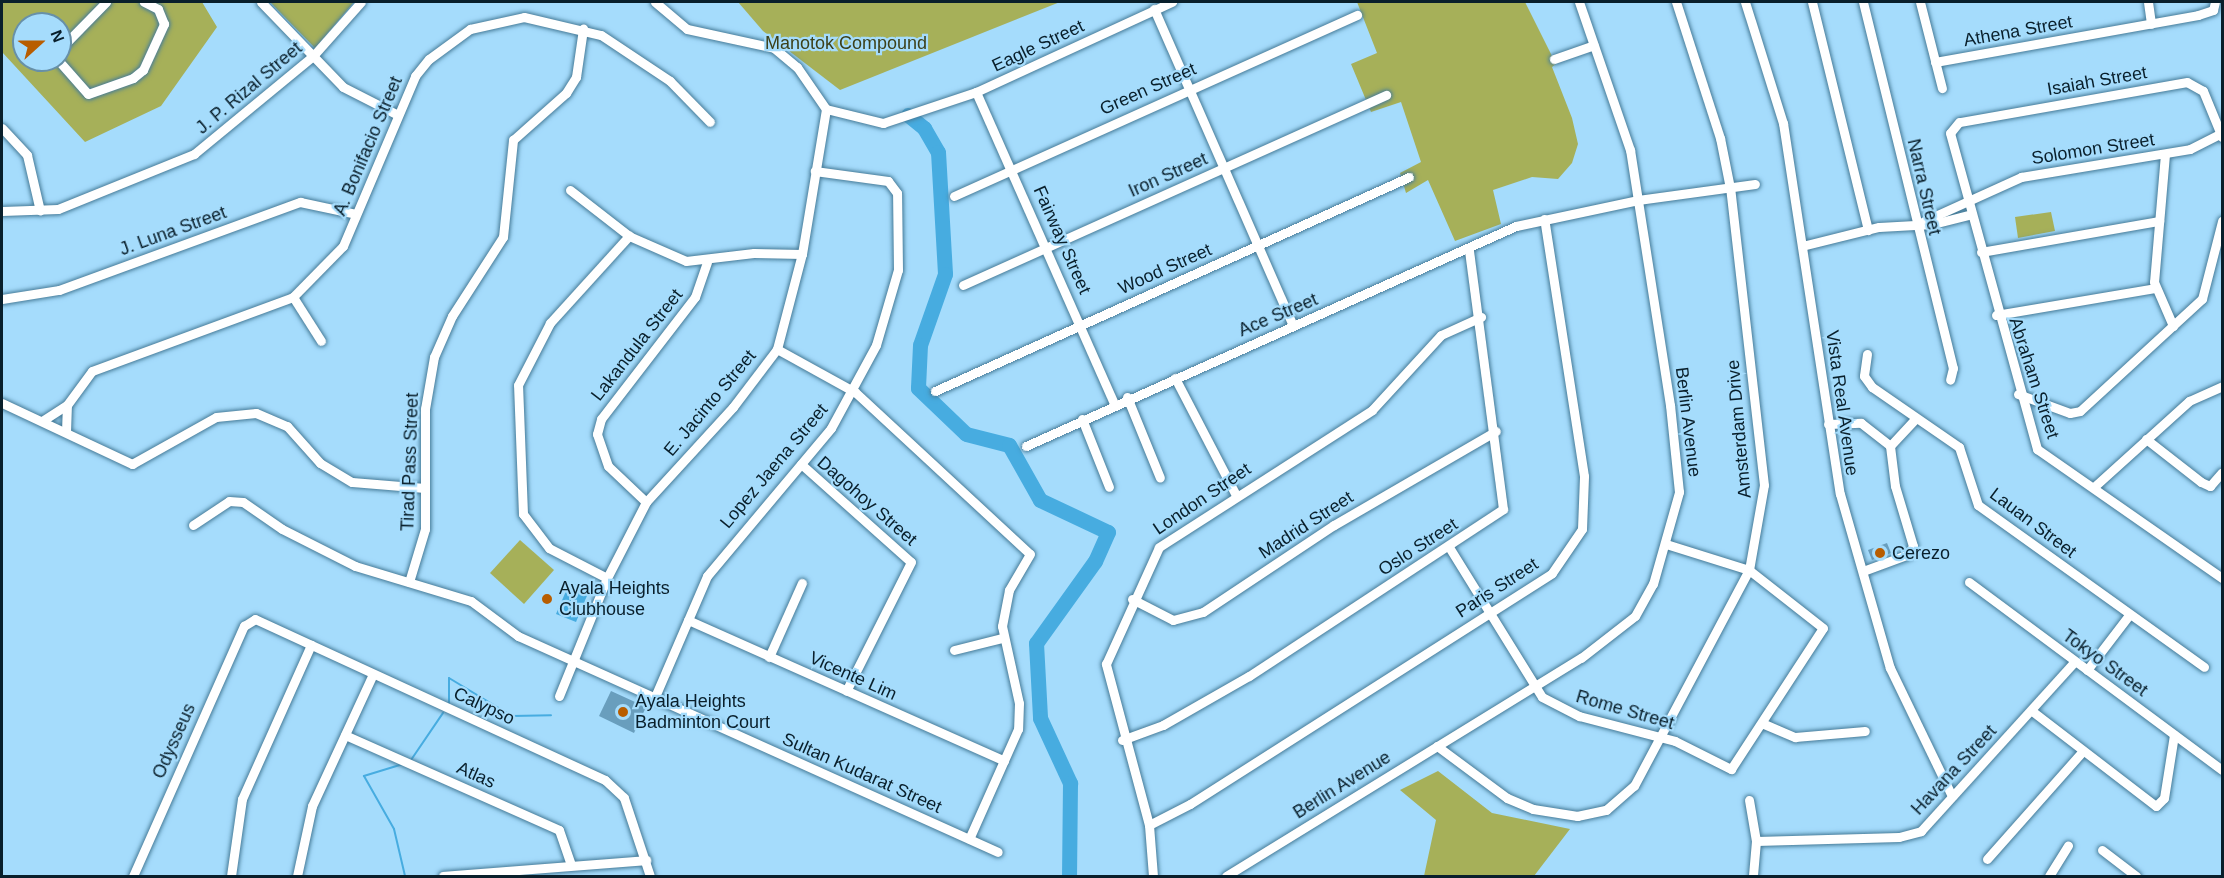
<!DOCTYPE html>
<style>
body{margin:0}
#map{position:relative;width:2224px;height:878px;overflow:hidden;background:#a5dcfc;font-family:Arial,sans-serif}
div>[style]{position:absolute}
[style*='--x']{left:calc(var(--x)*1px);top:calc(var(--y)*1px);width:calc(var(--w)*1px);rotate:calc(var(--a)*1deg)}
.green>*{inset:0;background:#a6b059}
.water>*{inset:0;background:#47ace0}
.stream>*{height:2px;margin:-1px;padding:0 1px;transform-origin:1px;border-radius:1px;background:#47ace0}
.river>*{height:15px;margin:-7.5px;padding:0 7.5px;transform-origin:7.5px;border-radius:7.5px;background:#47ace0}
.building>*{inset:0;background:#699ebd}
.roads{filter:drop-shadow(0 0 2px #467b98) drop-shadow(0 0 2px #467b98)}
.minor>*{height:9px;margin:-4.5px;padding:0 4.5px;transform-origin:4.5px;border-radius:4.5px;background:#fff}
.dots>*{width:16px;height:16px;translate:-50% -50%;box-sizing:border-box;border:3px solid #a5dcfc;border-radius:50%}
span{translate:-50% -50%;white-space:nowrap;text-align:center;line-height:1.15;-webkit-text-stroke:4.5px #a5dcfc;paint-order:stroke}
.street-label{font-size:18px;color:#091f2b}
.park-label{font-size:18px;color:#3c4019}
.poi-label{font-size:18px;color:#091f2b}
.left{translate:0 -50%;text-align:left}
.frame{position:absolute;inset:0;border:3px solid #091f2b;pointer-events:none}
.north{position:absolute;left:12px;top:12px;width:60px;height:60px;box-sizing:border-box;background:#a5dcfc;border:2px solid #6790a8;border-radius:50%;rotate:69deg;font-size:16px;font-weight:700;line-height:24px;text-align:center;color:#091f2b}
.north::after{content:'';display:block;margin:auto;width:21px;height:27px;background:#b85d00;clip-path:polygon(50% 0,100% 100%,50% 72%,0 100%)}
</style>
<div id="map">
<div class="green">
<div style="clip-path:polygon(evenodd,2px 2px,202px 2px,217px 27px,161px 106px,85px 142px,2px 52px,2px 2px,24px 24px,60px 24px,60px 60px,24px 60px,24px 24px)"></div>
<div style="clip-path:polygon(270px 2px,354px 2px,315px 48px)"></div>
<div style="clip-path:polygon(738px 2px,1060px 2px,840px 90px,763px 31px)"></div>
<div style="clip-path:polygon(1357px 2px,1525px 2px,1556px 64px,1552px 67px,1572px 118px,1578px 144px,1572px 163px,1558px 179px,1532px 177px,1493px 190px,1501px 224px,1455px 241px,1428px 180px,1406px 193px,1400px 173px,1421px 162px,1401px 102px,1371px 112px,1351px 64px,1377px 53px)"></div>
<div style="clip-path:polygon(2051px 212px,2055px 231px,2018px 238px,2015px 217px)"></div>
<div style="clip-path:polygon(520px 540px,554px 570px,524px 604px,490px 573px)"></div>
<div style="clip-path:polygon(1438px 771px,1492px 813px,1570px 829px,1534px 876px,1424px 876px,1436px 820px,1400px 790px)"></div>
</div>
<div class="water">
<div style="clip-path:polygon(570px 582px,589px 591px,576px 622px,556px 614px)"></div>
</div>
<div class="stream">
<div style="--x:1724;--y:193;--w:1;--a:45"></div>
<div style="--x:449;--y:703;--w:25;--a:-90"></div>
<div style="--x:449;--y:678;--w:74;--a:31.1"></div>
<div style="--x:512;--y:716;--w:39;--a:-1"></div>
<div style="--x:411;--y:760;--w:57;--a:-55.8"></div>
<div style="--x:403;--y:764;--w:41;--a:162.9"></div>
<div style="--x:364;--y:776;--w:61;--a:60.5"></div>
<div style="--x:394;--y:829;--w:48;--a:76.8"></div>
</div>
<div class="river">
<div style="--x:908;--y:115;--w:21;--a:39"></div>
<div style="--x:924;--y:128;--w:28;--a:60"></div>
<div style="--x:938;--y:152;--w:122;--a:86.7"></div>
<div style="--x:945;--y:274;--w:75;--a:109.4"></div>
<div style="--x:920;--y:345;--w:43;--a:92.7"></div>
<div style="--x:918;--y:388;--w:66;--a:43.8"></div>
<div style="--x:966;--y:434;--w:44;--a:14.3"></div>
<div style="--x:1009;--y:445;--w:63;--a:60.6"></div>
<div style="--x:1040;--y:500;--w:75;--a:25.2"></div>
<div style="--x:1108;--y:532;--w:32;--a:114"></div>
<div style="--x:1095;--y:561;--w:101;--a:125.7"></div>
<div style="--x:1036;--y:643;--w:75;--a:86.9"></div>
<div style="--x:1040;--y:718;--w:72;--a:65.2"></div>
<div style="--x:1070;--y:783;--w:93;--a:90.6"></div>
</div>
<div class="building">
<div style="clip-path:polygon(1887px 543px,1891px 553px,1872px 560px,1868px 550px)"></div>
<div style="clip-path:polygon(611px 691px,646px 707px,634px 733px,599px 716px)"></div>
</div>
<div class="roads">
<div class="minor">
<div style="--x:261;--y:2;--w:118;--a:46"></div>
<div style="--x:343;--y:87;--w:59;--a:27"></div>
<div style="--x:655;--y:2;--w:42;--a:40.2"></div>
<div style="--x:687;--y:29;--w:89;--a:12.3"></div>
<div style="--x:774;--y:48;--w:30;--a:40"></div>
<div style="--x:797;--y:67;--w:51;--a:55.4"></div>
<div style="--x:826;--y:109;--w:59;--a:13.8"></div>
<div style="--x:883;--y:123;--w:98;--a:-18.4"></div>
<div style="--x:976;--y:92;--w:216;--a:-24.7"></div>
<div style="--x:1745;--y:2;--w:127;--a:72.6"></div>
<div style="--x:1783;--y:123;--w:375;--a:81.3"></div>
<div style="--x:1840;--y:494;--w:181;--a:74"></div>
<div style="--x:1890;--y:668;--w:142;--a:64.2"></div>
<div style="--x:1812;--y:2;--w:235;--a:76.2"></div>
<div style="--x:1863;--y:2;--w:377;--a:76.2"></div>
<div style="--x:1953;--y:368;--w:12;--a:104"></div>
<div style="--x:1920;--y:2;--w:89;--a:75.7"></div>
<div style="--x:2148;--y:2;--w:22;--a:82"></div>
<div style="--x:1154;--y:9;--w:345;--a:66.3"></div>
<div style="--x:60;--y:49;--w:66;--a:-45.6"></div>
<div style="--x:1554;--y:59;--w:42;--a:-19.3"></div>
<div style="--x:58;--y:60;--w:45;--a:48.6"></div>
<div style="--x:88;--y:94;--w:48;--a:-19.6"></div>
<div style="--x:133;--y:78;--w:13;--a:-39"></div>
<div style="--x:143;--y:70;--w:51;--a:-65.5"></div>
<div style="--x:164;--y:24;--w:16;--a:-112"></div>
<div style="--x:158;--y:9;--w:16;--a:-153"></div>
<div style="--x:1935;--y:62;--w:267;--a:-10.1"></div>
<div style="--x:2198;--y:15;--w:16;--a:-18"></div>
<div style="--x:2213;--y:10;--w:8;--a:-76"></div>
<div style="--x:976;--y:92;--w:340;--a:66.1"></div>
<div style="--x:2;--y:128;--w:37;--a:47"></div>
<div style="--x:27;--y:155;--w:57;--a:76.9"></div>
<div style="--x:2222;--y:137;--w:50;--a:-112.4"></div>
<div style="--x:2203;--y:91;--w:18;--a:-151"></div>
<div style="--x:2187;--y:82;--w:231;--a:170"></div>
<div style="--x:1959;--y:122;--w:14;--a:129"></div>
<div style="--x:1950;--y:133;--w:328;--a:74.6"></div>
<div style="--x:2037;--y:449;--w:226;--a:34.9"></div>
<div style="--x:2165;--y:154;--w:128;--a:94.9"></div>
<div style="--x:2154;--y:282;--w:48;--a:66.6"></div>
<div style="--x:570;--y:190;--w:75;--a:37.9"></div>
<div style="--x:629;--y:236;--w:62;--a:23.7"></div>
<div style="--x:686;--y:261;--w:68;--a:-6.7"></div>
<div style="--x:754;--y:253;--w:48;--a:1.2"></div>
<div style="--x:954;--y:196;--w:442;--a:-24.2"></div>
<div style="--x:2;--y:211;--w:56;--a:-2"></div>
<div style="--x:58;--y:209;--w:147;--a:-22"></div>
<div style="--x:194;--y:154;--w:154;--a:-39.5"></div>
<div style="--x:313;--y:56;--w:72;--a:-48.4"></div>
<div style="--x:1924;--y:221;--w:107;--a:-24.4"></div>
<div style="--x:2021;--y:177;--w:171;--a:-9.4"></div>
<div style="--x:2190;--y:149;--w:36;--a:-27"></div>
<div style="--x:1806;--y:245;--w:75;--a:-13.9"></div>
<div style="--x:1879;--y:227;--w:54;--a:-3.2"></div>
<div style="--x:1933;--y:224;--w:40;--a:-14.4"></div>
<div style="--x:1981;--y:252;--w:181;--a:-9.9"></div>
<div style="--x:963;--y:285;--w:464;--a:-24.2"></div>
<div style="--x:293;--y:297;--w:52;--a:57.5"></div>
<div style="--x:2;--y:299;--w:58;--a:-9"></div>
<div style="--x:59;--y:290;--w:257;--a:-20.1"></div>
<div style="--x:300;--y:202;--w:57;--a:12.1"></div>
<div style="--x:1996;--y:315;--w:161;--a:-9.6"></div>
<div style="--x:777;--y:349;--w:89;--a:28.9"></div>
<div style="--x:855;--y:392;--w:238;--a:42.8"></div>
<div style="--x:1030;--y:554;--w:42;--a:120.3"></div>
<div style="--x:1009;--y:590;--w:37;--a:101"></div>
<div style="--x:1002;--y:626;--w:79;--a:77.6"></div>
<div style="--x:1019;--y:703;--w:26;--a:92"></div>
<div style="--x:1018;--y:729;--w:120;--a:114"></div>
<div style="--x:1867;--y:354;--w:22;--a:98"></div>
<div style="--x:1864;--y:376;--w:14;--a:54"></div>
<div style="--x:1872;--y:387;--w:106;--a:34.6"></div>
<div style="--x:1959;--y:447;--w:61;--a:71.9"></div>
<div style="--x:1978;--y:505;--w:278;--a:35.6"></div>
<div style="--x:1175;--y:378;--w:132;--a:62.5"></div>
<div style="--x:935;--y:391;--w:520;--a:-24.3"></div>
<div style="--x:2018;--y:394;--w:55;--a:20.1"></div>
<div style="--x:2070;--y:413;--w:10;--a:-11"></div>
<div style="--x:2080;--y:411;--w:166;--a:-42.6"></div>
<div style="--x:2202;--y:299;--w:81;--a:-75.6"></div>
<div style="--x:1127;--y:397;--w:87;--a:67.8"></div>
<div style="--x:2;--y:403;--w:144;--a:25.1"></div>
<div style="--x:132;--y:464;--w:96;--a:-29.2"></div>
<div style="--x:216;--y:417;--w:40;--a:-5.7"></div>
<div style="--x:256;--y:413;--w:34;--a:23"></div>
<div style="--x:287;--y:426;--w:50;--a:48.3"></div>
<div style="--x:320;--y:463;--w:37;--a:31"></div>
<div style="--x:352;--y:482;--w:73;--a:4.7"></div>
<div style="--x:1082;--y:419;--w:73;--a:68.3"></div>
<div style="--x:42;--y:421;--w:30;--a:-33"></div>
<div style="--x:67;--y:405;--w:42;--a:-53.7"></div>
<div style="--x:92;--y:371;--w:214;--a:-20.2"></div>
<div style="--x:293;--y:297;--w:71;--a:-45.6"></div>
<div style="--x:343;--y:246;--w:185;--a:-67"></div>
<div style="--x:415;--y:76;--w:22;--a:-51"></div>
<div style="--x:429;--y:59;--w:51;--a:-36.2"></div>
<div style="--x:470;--y:29;--w:55;--a:-12.5"></div>
<div style="--x:524;--y:17;--w:79;--a:13.2"></div>
<div style="--x:601;--y:35;--w:83;--a:33.7"></div>
<div style="--x:670;--y:81;--w:57;--a:45.7"></div>
<div style="--x:1828;--y:424;--w:33;--a:-2"></div>
<div style="--x:1861;--y:423;--w:37;--a:38"></div>
<div style="--x:1890;--y:446;--w:40;--a:82.9"></div>
<div style="--x:1895;--y:486;--w:63;--a:73.3"></div>
<div style="--x:1913;--y:546;--w:9;--a:117"></div>
<div style="--x:1909;--y:554;--w:49;--a:159.7"></div>
<div style="--x:66;--y:432;--w:27;--a:-88"></div>
<div style="--x:2146;--y:439;--w:70;--a:38"></div>
<div style="--x:2201;--y:482;--w:10;--a:24"></div>
<div style="--x:2210;--y:486;--w:18;--a:-49"></div>
<div style="--x:1026;--y:446;--w:537;--a:-24.18"></div>
<div style="--x:1516;--y:226;--w:125;--a:-12"></div>
<div style="--x:1638;--y:200;--w:118;--a:-7.8"></div>
<div style="--x:1890;--y:446;--w:35;--a:-47"></div>
<div style="--x:801;--y:464;--w:147;--a:41.7"></div>
<div style="--x:911;--y:562;--w:144;--a:116.7"></div>
<div style="--x:2095;--y:486;--w:127;--a:-42.1"></div>
<div style="--x:2189;--y:401;--w:36;--a:-24"></div>
<div style="--x:646;--y:502;--w:52;--a:-136.5"></div>
<div style="--x:608;--y:466;--w:34;--a:-109"></div>
<div style="--x:597;--y:434;--w:16;--a:-75"></div>
<div style="--x:601;--y:419;--w:154;--a:-52.4"></div>
<div style="--x:695;--y:297;--w:37;--a:-71"></div>
<div style="--x:193;--y:525;--w:43;--a:-33.7"></div>
<div style="--x:229;--y:501;--w:14;--a:4"></div>
<div style="--x:243;--y:502;--w:47;--a:34.7"></div>
<div style="--x:282;--y:529;--w:82;--a:26.9"></div>
<div style="--x:355;--y:566;--w:121;--a:16.8"></div>
<div style="--x:471;--y:601;--w:59;--a:36.7"></div>
<div style="--x:518;--y:636;--w:526;--a:24.23"></div>
<div style="--x:1449;--y:547;--w:176;--a:58.2"></div>
<div style="--x:1542;--y:697;--w:42;--a:27.2"></div>
<div style="--x:1579;--y:716;--w:99;--a:14.6"></div>
<div style="--x:1675;--y:741;--w:63;--a:26.6"></div>
<div style="--x:1731;--y:769;--w:168;--a:-56.9"></div>
<div style="--x:1823;--y:628;--w:94;--a:-141.9"></div>
<div style="--x:1749;--y:570;--w:87;--a:-162.6"></div>
<div style="--x:607;--y:578;--w:65;--a:-152.7"></div>
<div style="--x:549;--y:548;--w:43;--a:-127.4"></div>
<div style="--x:523;--y:514;--w:129;--a:-92.2"></div>
<div style="--x:518;--y:385;--w:70;--a:-62.7"></div>
<div style="--x:550;--y:323;--w:118;--a:-47.8"></div>
<div style="--x:409;--y:582;--w:55;--a:-73.2"></div>
<div style="--x:425;--y:529;--w:120;--a:-90"></div>
<div style="--x:425;--y:409;--w:53;--a:-80.2"></div>
<div style="--x:434;--y:357;--w:45;--a:-66.3"></div>
<div style="--x:452;--y:316;--w:94;--a:-57.2"></div>
<div style="--x:503;--y:237;--w:98;--a:-84.1"></div>
<div style="--x:513;--y:140;--w:71;--a:-41.6"></div>
<div style="--x:566;--y:93;--w:19;--a:-58"></div>
<div style="--x:576;--y:77;--w:49;--a:-81.7"></div>
<div style="--x:1969;--y:582;--w:315;--a:36.6"></div>
<div style="--x:1132;--y:599;--w:46;--a:27.1"></div>
<div style="--x:1173;--y:620;--w:31;--a:-15"></div>
<div style="--x:1203;--y:612;--w:157;--a:-33.6"></div>
<div style="--x:1334;--y:525;--w:187;--a:-30.1"></div>
<div style="--x:688;--y:620;--w:346;--a:24"></div>
<div style="--x:954;--y:650;--w:49;--a:-14"></div>
<div style="--x:769;--y:657;--w:81;--a:-66"></div>
<div style="--x:2087;--y:670;--w:69;--a:-52.6"></div>
<div style="--x:559;--y:696;--w:127;--a:-67.9"></div>
<div style="--x:607;--y:578;--w:85;--a:-62.8"></div>
<div style="--x:646;--y:502;--w:129;--a:-47.5"></div>
<div style="--x:733;--y:407;--w:73;--a:-52.8"></div>
<div style="--x:777;--y:349;--w:98;--a:-75.3"></div>
<div style="--x:802;--y:254;--w:147;--a:-80.6"></div>
<div style="--x:654;--y:699;--w:134;--a:-66.7"></div>
<div style="--x:707;--y:576;--w:193;--a:-50"></div>
<div style="--x:831;--y:428;--w:94;--a:-61.5"></div>
<div style="--x:876;--y:345;--w:78;--a:-73.7"></div>
<div style="--x:898;--y:270;--w:77;--a:-90.7"></div>
<div style="--x:897;--y:193;--w:15;--a:-127"></div>
<div style="--x:888;--y:181;--w:74;--a:-172.2"></div>
<div style="--x:2032;--y:711;--w:156;--a:37.5"></div>
<div style="--x:2156;--y:806;--w:11;--a:-45"></div>
<div style="--x:2164;--y:798;--w:64;--a:-81"></div>
<div style="--x:1764;--y:724;--w:34;--a:23"></div>
<div style="--x:1795;--y:737;--w:70;--a:-4.9"></div>
<div style="--x:345;--y:735;--w:234;--a:23.9"></div>
<div style="--x:559;--y:830;--w:37;--a:71"></div>
<div style="--x:1122;--y:740;--w:44;--a:-20.1"></div>
<div style="--x:1163;--y:725;--w:99;--a:-29.7"></div>
<div style="--x:1249;--y:676;--w:304;--a:-33.3"></div>
<div style="--x:1503;--y:509;--w:262;--a:-97.5"></div>
<div style="--x:1437;--y:746;--w:87;--a:36.6"></div>
<div style="--x:1507;--y:798;--w:28;--a:23"></div>
<div style="--x:1533;--y:809;--w:45;--a:9"></div>
<div style="--x:1577;--y:816;--w:30;--a:-12"></div>
<div style="--x:1606;--y:810;--w:37;--a:-41"></div>
<div style="--x:1634;--y:786;--w:245;--a:-62"></div>
<div style="--x:1749;--y:570;--w:86;--a:-80"></div>
<div style="--x:1764;--y:485;--w:299;--a:-96.5"></div>
<div style="--x:1730;--y:188;--w:51;--a:-101.3"></div>
<div style="--x:1720;--y:138;--w:143;--a:-107.9"></div>
<div style="--x:1749;--y:800;--w:42;--a:80.3"></div>
<div style="--x:1756;--y:841;--w:35;--a:95"></div>
<div style="--x:1149;--y:825;--w:46;--a:-27.1"></div>
<div style="--x:1190;--y:804;--w:429;--a:-32.5"></div>
<div style="--x:1552;--y:573;--w:53;--a:-55.7"></div>
<div style="--x:1582;--y:529;--w:53;--a:-87.8"></div>
<div style="--x:1584;--y:476;--w:260;--a:-98.8"></div>
<div style="--x:1756;--y:841;--w:143;--a:-1.6"></div>
<div style="--x:1899;--y:837;--w:23;--a:-15"></div>
<div style="--x:1921;--y:831;--w:228;--a:-47.8"></div>
<div style="--x:2102;--y:850;--w:43;--a:37.4"></div>
<div style="--x:1987;--y:859;--w:143;--a:-48.4"></div>
<div style="--x:133;--y:876;--w:274;--a:-66.1"></div>
<div style="--x:244;--y:626;--w:13;--a:-32"></div>
<div style="--x:255;--y:619;--w:385;--a:24.7"></div>
<div style="--x:605;--y:780;--w:26;--a:43"></div>
<div style="--x:624;--y:798;--w:82;--a:71.6"></div>
<div style="--x:231;--y:876;--w:78;--a:-81.9"></div>
<div style="--x:242;--y:799;--w:169;--a:-65.9"></div>
<div style="--x:297;--y:876;--w:72;--a:-77.9"></div>
<div style="--x:312;--y:806;--w:145;--a:-65.2"></div>
<div style="--x:443;--y:876;--w:204;--a:-4.5"></div>
<div style="--x:1153;--y:876;--w:51;--a:-94.5"></div>
<div style="--x:1149;--y:825;--w:167;--a:-105"></div>
<div style="--x:1106;--y:664;--w:128;--a:-65.6"></div>
<div style="--x:1159;--y:547;--w:253;--a:-32.7"></div>
<div style="--x:1372;--y:410;--w:102;--a:-47.4"></div>
<div style="--x:1441;--y:335;--w:44;--a:-24.2"></div>
<div style="--x:1226;--y:876;--w:417;--a:-31.6"></div>
<div style="--x:1581;--y:658;--w:68;--a:-37.9"></div>
<div style="--x:1635;--y:616;--w:37;--a:-61"></div>
<div style="--x:1653;--y:584;--w:96;--a:-74.2"></div>
<div style="--x:1679;--y:492;--w:87;--a:-95.9"></div>
<div style="--x:1670;--y:405;--w:258;--a:-98.9"></div>
<div style="--x:1630;--y:150;--w:157;--a:-109"></div>
<div style="--x:2049;--y:876;--w:36;--a:-58"></div>
</div>
</div>
<div class="dots">
<div style="left:1880px;top:553px;background:#b85d00"></div>
<div style="left:547px;top:599px;background:#b85d00"></div>
<div style="left:623px;top:712px;background:#b85d00"></div>
</div>
<div class="street-label">
<span style="left:2018px;top:31px;rotate:-10deg">Athena Street</span>
<span style="left:1038px;top:46px;rotate:-25deg">Eagle Street</span>
<span style="left:2097px;top:81px;rotate:-10deg">Isaiah Street</span>
<span style="left:249px;top:88px;rotate:-40deg">J. P. Rizal Street</span>
<span style="left:1148px;top:89px;rotate:-24deg">Green Street</span>
<span style="left:368px;top:146px;rotate:-67deg">A. Bonifacio Street</span>
<span style="left:2093px;top:149px;rotate:-9deg">Solomon Street</span>
<span style="left:1168px;top:175px;rotate:-24deg">Iron Street</span>
<span style="left:1924px;top:187px;rotate:77deg">Narra Street</span>
<span style="left:173px;top:231px;rotate:-20deg">J. Luna Street</span>
<span style="left:1062px;top:240px;rotate:66deg">Fairway Street</span>
<span style="left:1165px;top:269px;rotate:-24deg">Wood Street</span>
<span style="left:1278px;top:315px;rotate:-23deg">Ace Street</span>
<span style="left:637px;top:345px;rotate:-52deg">Lakandula Street</span>
<span style="left:2034px;top:378px;rotate:72deg">Abraham Street</span>
<span style="left:710px;top:403px;rotate:-50deg">E. Jacinto Street</span>
<span style="left:1842px;top:403px;rotate:82deg">Vista Real Avenue</span>
<span style="left:1688px;top:422px;rotate:83deg">Berlin Avenue</span>
<span style="left:1739px;top:429px;rotate:-95deg">Amsterdam Drive</span>
<span style="left:410px;top:462px;rotate:-88deg">Tirad Pass Street</span>
<span style="left:774px;top:466px;rotate:-50deg">Lopez Jaena Street</span>
<span style="left:1202px;top:499px;rotate:-34deg">London Street</span>
<span style="left:867px;top:501px;rotate:41deg">Dagohoy Street</span>
<span style="left:2033px;top:523px;rotate:37deg">Lauan Street</span>
<span style="left:1306px;top:525px;rotate:-33deg">Madrid Street</span>
<span style="left:1418px;top:547px;rotate:-33deg">Oslo Street</span>
<span style="left:1497px;top:588px;rotate:-33deg">Paris Street</span>
<span style="left:2105px;top:663px;rotate:36deg">Tokyo Street</span>
<span style="left:853px;top:676px;rotate:24deg">Vicente Lim</span>
<span style="left:484px;top:706px;rotate:25deg">Calypso</span>
<span style="left:1625px;top:710px;rotate:16deg">Rome Street</span>
<span style="left:174px;top:741px;rotate:-66deg">Odysseus</span>
<span style="left:1954px;top:770px;rotate:-47deg">Havana Street</span>
<span style="left:862px;top:773px;rotate:24deg">Sultan Kudarat Street</span>
<span style="left:476px;top:775px;rotate:24deg">Atlas</span>
<span style="left:1342px;top:785px;rotate:-32deg">Berlin Avenue</span>
</div>
<div class="park-label">
<span style="left:846px;top:43px">Manotok Compound</span>
</div>
<div class="poi-label">
<span class="left" style="left:1892px;top:553px">Cerezo</span>
<span class="left" style="left:559px;top:599px">Ayala Heights<br>Clubhouse</span>
<span class="left" style="left:635px;top:712px">Ayala Heights<br>Badminton Court</span>
</div>
<div class="frame"></div>
<div class="north">N</div>
</div>
